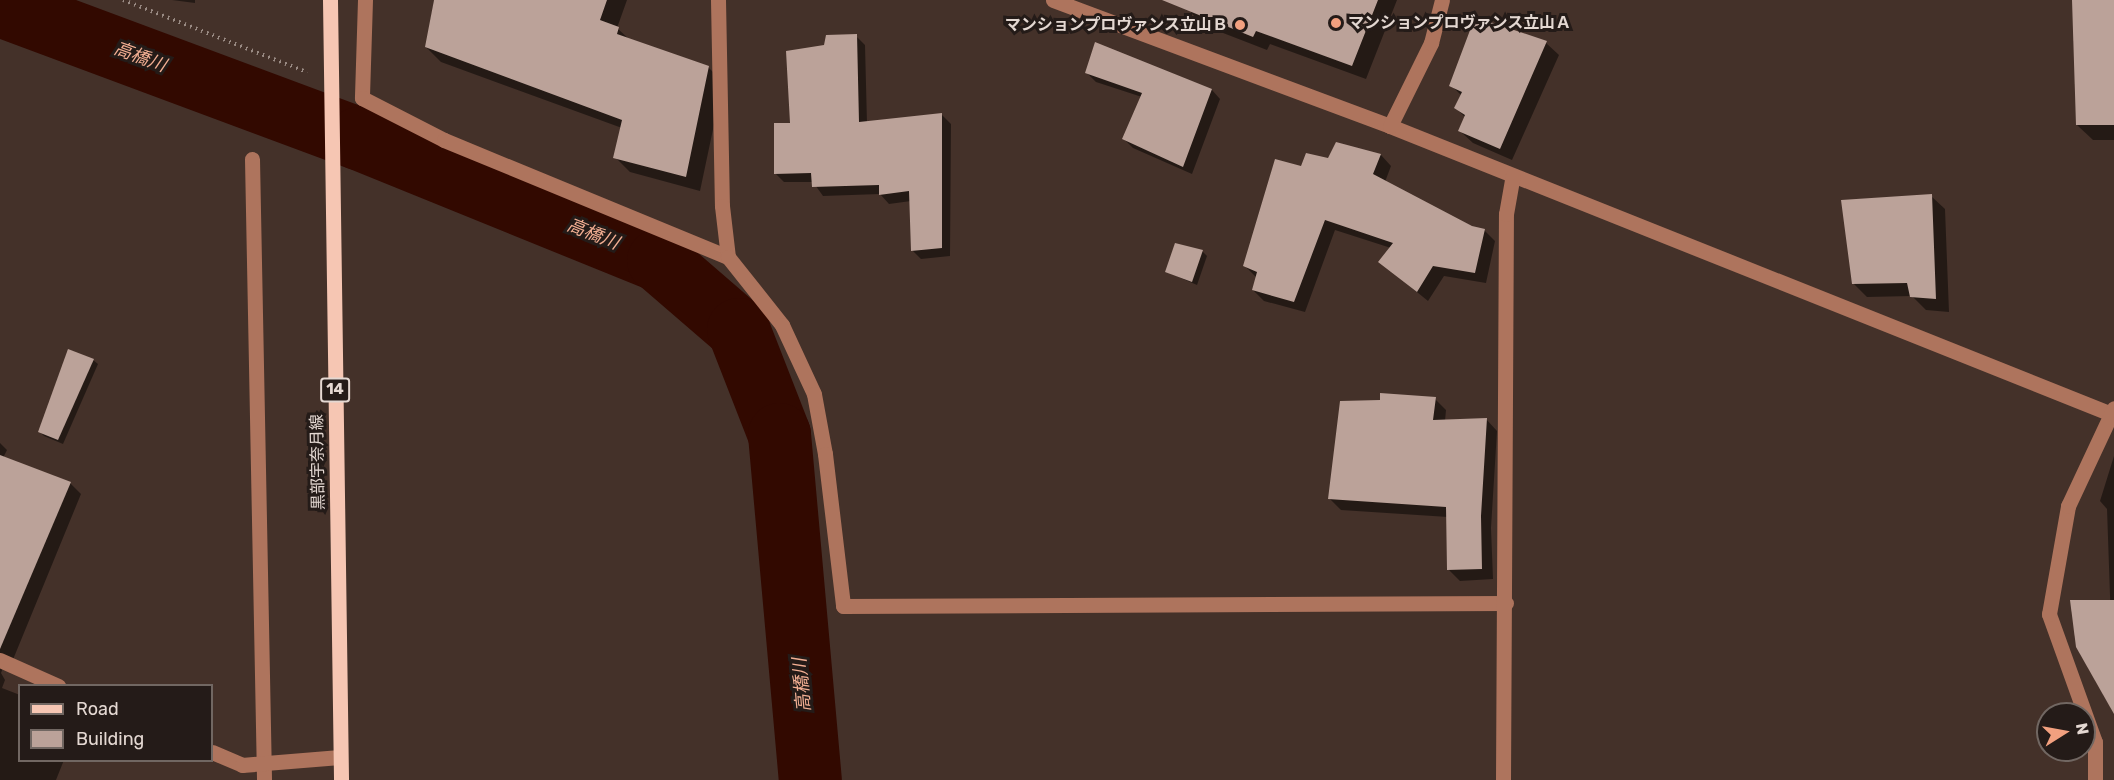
<!DOCTYPE html>
<meta charset="utf-8">
<style>
body{margin:0}
#map{position:relative;width:2114px;height:780px;overflow:hidden;background:#443129;font-family:Rubik,"Noto Sans JP",sans-serif}
div>[style]{position:absolute}
[style*='--x']{left:calc(var(--x)*1px);top:calc(var(--y)*1px);width:calc(var(--w)*1px);rotate:calc(var(--a)*1deg)}
.shadow>*{inset:0;background:#0007}
.river>*{height:63px;margin:-31.5px;padding:0 31.5px;transform-origin:31.5px;border-radius:31.5px;background:#320900}
.building>*{inset:0;background:#bba299}
.path>*{height:4px;margin-top:-2px;transform-origin:0;background:repeating-linear-gradient(90deg,#998a83 0 1.5px,transparent 0 6px)}
.minor>*{height:15px;margin:-7.5px;padding:0 7.5px;transform-origin:7.5px;border-radius:7.5px;background:#ae745d}
.major>*{height:15px;margin:-7.5px;padding:0 7.5px;transform-origin:7.5px;border-radius:7.5px;background:#f6c6b3}
.dots>*{width:16px;height:16px;translate:-50% -50%;box-sizing:border-box;border:3px solid #241b18;border-radius:50%}
span{translate:-50% -50%;white-space:nowrap;text-align:center;line-height:1.15;-webkit-text-stroke:6px #241b18;paint-order:stroke}
.shield-label span{padding:2px 4px;background:#241b18;border:2px solid;border-radius:4px;-webkit-text-stroke-width:0}
.shield-label{font-size:15px;color:#e4d8d2;font-weight:700}
.poi-label{font-size:16px;color:#e4d8d2;font-weight:700}
.left{translate:0 -50%;text-align:left}
.right{translate:-100% -50%;text-align:right}
.street-label{font-size:16px;color:#e4d8d2}
.water-label{font-size:18px;color:#f3af93;font-style:italic}
.legend{position:absolute;left:18px;top:684px;width:195px;height:78px;box-sizing:border-box;background:#241b18;border:2px solid #716762;margin:0;padding:8px 10px;list-style:none;font-size:18px;color:#e4d8d2}
.legend li{display:flex;align-items:center;gap:12px;height:30px}
.legend b{width:30px;border:2px solid #716762}
.north{position:absolute;left:2036px;top:702px;width:60px;height:60px;box-sizing:border-box;background:#241b18;border:2px solid #716762;border-radius:50%;rotate:79deg;font-size:16px;font-weight:700;line-height:24px;text-align:center;color:#e4d8d2}
.north::after{content:'';display:block;margin:auto;width:21px;height:27px;background:#f2a07f;clip-path:polygon(50% 0,100% 100%,50% 72%,0 100%)}
</style>
<div id="map">
<div class="shadow">
<div style="clip-path:polygon(172px 0,195px 0,195px 3px)"></div>
<div style="clip-path:polygon(434px 0,627px 0,617px 28px,630px 40px,708px 67px,723px 82px,700px 191px,630px 172px,615px 157px,622px 128px,441px 62px,426px 47px)"></div>
<div style="clip-path:polygon(1196px 0,1397px 0,1366px 79px,1270px 44px,1267px 50px,1205px 26px,1191px 13px)"></div>
<div style="clip-path:polygon(2074px 0,2114px 0,2114px 140px,2093px 140px,2077px 125px)"></div>
<div style="clip-path:polygon(856px 36px,865px 45px,867px 123px,942px 115px,951px 124px,950px 256px,921px 259px,912px 250px,911px 201px,889px 204px,880px 194px,823px 196px,813px 182px,784px 182px,775px 173px,825px 46px)"></div>
<div style="clip-path:polygon(1546px 43px,1559px 55px,1512px 160px,1473px 143px,1460px 131px,1465px 117px,1456px 108px,1462px 96px,1451px 85px)"></div>
<div style="clip-path:polygon(1096px 44px,1212px 90px,1220px 99px,1192px 174px,1133px 148px,1124px 139px,1142px 97px,1096px 82px,1087px 73px)"></div>
<div style="clip-path:polygon(1381px 155px,1391px 166px,1385px 182px,1472px 228px,1484px 230px,1495px 241px,1486px 283px,1444px 276px,1428px 301px,1380px 262px,1391px 248px,1335px 230px,1305px 312px,1264px 301px,1253px 290px,1257px 278px,1245px 266px,1301px 168px,1329px 160px)"></div>
<div style="clip-path:polygon(1931px 196px,1945px 209px,1949px 312px,1926px 310px,1912px 296px,1867px 297px,1853px 283px)"></div>
<div style="clip-path:polygon(1202px 251px,1207px 256px,1197px 285px,1167px 272px)"></div>
<div style="clip-path:polygon(93px 360px,98px 364px,63px 444px,44px 436px,39px 431px)"></div>
<div style="clip-path:polygon(1435px 399px,1446px 410px,1445px 421px,1486px 419px,1497px 431px,1491px 528px,1493px 579px,1460px 581px,1449px 570px,1448px 517px,1341px 510px,1330px 499px)"></div>
<div style="clip-path:polygon(0 443px,7px 450px,3px 458px,70px 483px,81px 494px,12px 662px,5px 663px,1px 673px,5px 680px,2px 688px,20px 695px,20px 760px,64px 760px,56px 780px,0 780px)"></div>
<div style="clip-path:polygon(2114px 456px,2114px 711px,2107px 509px,2100px 501px)"></div>
</div>
<div class="river">
<div style="--x:0;--y:5;--w:382;--a:20.4"></div>
<div style="--x:358;--y:138;--w:324;--a:22.1"></div>
<div style="--x:658;--y:260;--w:106;--a:40.8"></div>
<div style="--x:738;--y:329;--w:113;--a:68.7"></div>
<div style="--x:779;--y:434;--w:347;--a:84.9"></div>
</div>
<div class="building">
<div style="clip-path:polygon(434px 0,607px 0,600px 20px,619px 27px,617px 34px,709px 66px,686px 177px,613px 158px,622px 120px,425px 47px)"></div>
<div style="clip-path:polygon(1162px 0,1378px 0,1352px 66px,1256px 31px,1253px 37px)"></div>
<div style="clip-path:polygon(2072px 0,2114px 0,2114px 125px,2076px 125px)"></div>
<div style="clip-path:polygon(1475px 17px,1547px 41px,1500px 149px,1458px 131px,1465px 115px,1454px 108px,1462px 92px,1449px 86px)"></div>
<div style="clip-path:polygon(857px 34px,859px 122px,942px 113px,942px 248px,911px 251px,909px 191px,879px 195px,879px 185px,812px 187px,811px 173px,774px 174px,774px 123px,790px 123px,786px 51px,824px 45px,826px 35px)"></div>
<div style="clip-path:polygon(1095px 42px,1212px 89px,1183px 167px,1122px 139px,1142px 93px,1085px 73px)"></div>
<div style="clip-path:polygon(1336px 142px,1381px 154px,1373px 174px,1472px 226px,1485px 229px,1475px 273px,1433px 266px,1417px 292px,1378px 262px,1393px 243px,1325px 220px,1294px 302px,1252px 290px,1257px 272px,1243px 266px,1275px 159px,1301px 166px,1306px 153px,1328px 158px)"></div>
<div style="clip-path:polygon(1932px 194px,1936px 299px,1910px 297px,1907px 283px,1852px 284px,1841px 200px)"></div>
<div style="clip-path:polygon(1175px 243px,1203px 250px,1192px 282px,1165px 272px)"></div>
<div style="clip-path:polygon(68px 349px,94px 359px,58px 440px,38px 432px)"></div>
<div style="clip-path:polygon(1380px 393px,1436px 397px,1433px 420px,1487px 418px,1481px 516px,1482px 569px,1447px 570px,1446px 507px,1328px 499px,1340px 401px,1380px 400px)"></div>
<div style="clip-path:polygon(0 455px,71px 482px,0 649px)"></div>
<div style="clip-path:polygon(2070px 600px,2114px 600px,2114px 714px,2076px 647px)"></div>
</div>
<div class="path">
<div style="--x:123;--y:0;--w:198;--a:21.4"></div>
</div>
<div class="minor">
<div style="--x:365;--y:0;--w:98;--a:91.8"></div>
<div style="--x:362;--y:98;--w:92;--a:27.1"></div>
<div style="--x:444;--y:140;--w:307;--a:22.4"></div>
<div style="--x:718;--y:0;--w:206;--a:88.9"></div>
<div style="--x:722;--y:206;--w:51;--a:83.3"></div>
<div style="--x:728;--y:257;--w:87;--a:51.5"></div>
<div style="--x:782;--y:325;--w:76;--a:65.1"></div>
<div style="--x:814;--y:394;--w:61;--a:79.6"></div>
<div style="--x:825;--y:454;--w:153;--a:83.2"></div>
<div style="--x:843;--y:606;--w:663;--a:-0.26"></div>
<div style="--x:1053;--y:0;--w:360;--a:20.5"></div>
<div style="--x:1390;--y:126;--w:780;--a:21.76"></div>
<div style="--x:1390;--y:126;--w:93;--a:-63.7"></div>
<div style="--x:1431;--y:43;--w:44;--a:-75.7"></div>
<div style="--x:252;--y:159;--w:621;--a:88.89"></div>
<div style="--x:0;--y:660;--w:64;--a:24.1"></div>
<div style="--x:212;--y:752;--w:33;--a:23"></div>
<div style="--x:242;--y:765;--w:98;--a:-4.7"></div>
<div style="--x:1503;--y:780;--w:566;--a:-89.7"></div>
<div style="--x:1506;--y:214;--w:39;--a:-80"></div>
<div style="--x:2095;--y:780;--w:38;--a:-90"></div>
<div style="--x:2095;--y:742;--w:136;--a:-109.8"></div>
<div style="--x:2049;--y:614;--w:110;--a:-80"></div>
<div style="--x:2068;--y:506;--w:108;--a:-64.9"></div>
</div>
<div class="major">
<div style="--x:330;--y:0;--w:780;--a:89.19"></div>
</div>
<div class="dots">
<div style="left:1336px;top:23px;background:#f2a07f"></div>
<div style="left:1240px;top:25px;background:#f2a07f"></div>
</div>
<div class="shield-label">
<span style="left:335px;top:390px">14</span>
</div>
<div class="poi-label">
<span class="left" style="left:1348px;top:23px">マンションプロヴァンス立山Ａ</span>
<span class="right" style="left:1228px;top:25px">マンションプロヴァンス立山Ｂ</span>
</div>
<div class="street-label">
<span style="left:318px;top:462px;rotate:-91deg">黒部宇奈月線</span>
</div>
<div class="water-label">
<span style="left:140px;top:57px;rotate:20deg">高橋川</span>
<span style="left:593px;top:234px;rotate:22deg">高橋川</span>
<span style="left:802px;top:685px;rotate:-95deg">高橋川</span>
</div>
<ul class="legend">
<li><b style="height:8px;background:#f6c6b3"></b>Road</li>
<li><b style="height:16px;background:#bba299"></b>Building</li>
</ul>
<div class="north">N</div>
</div>
